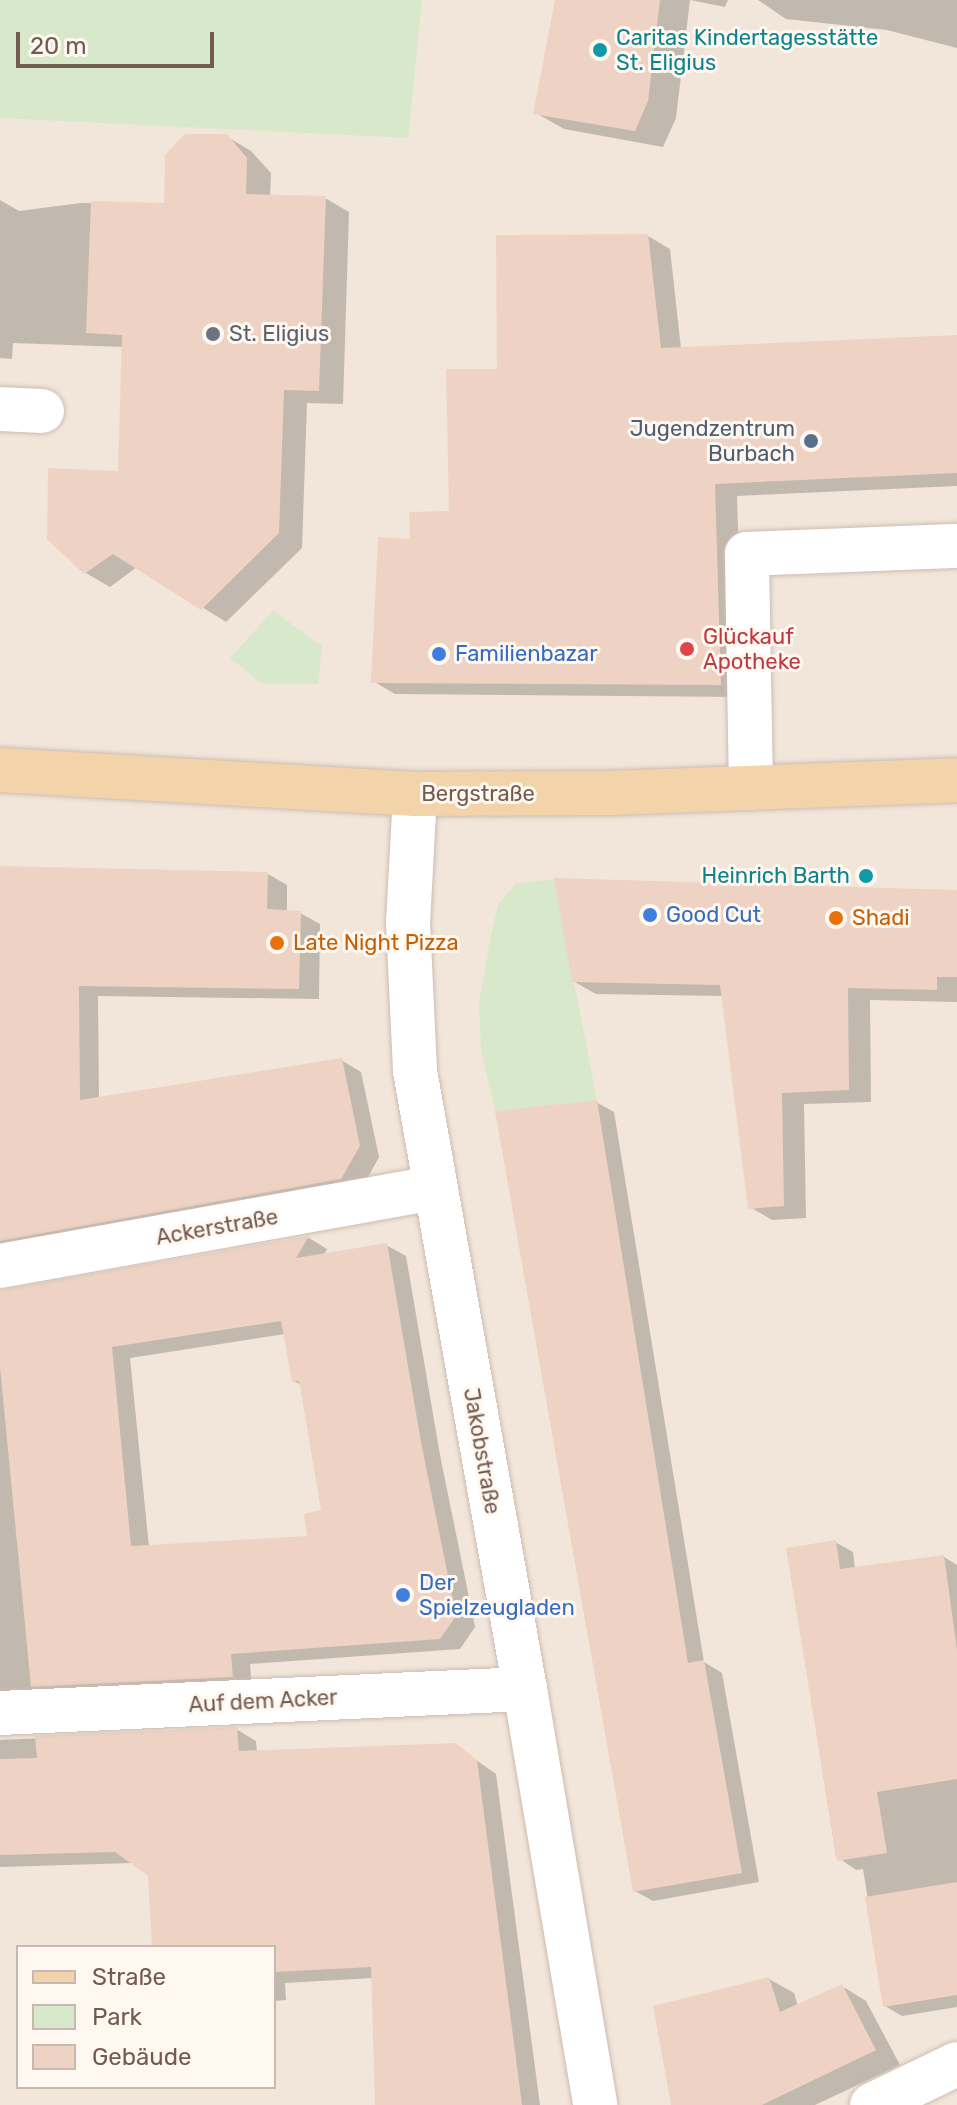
<!DOCTYPE html>
<meta charset="utf-8">
<style>
body{margin:0}
#map{position:relative;width:957px;height:2105px;overflow:hidden;background:#fbf4eb;font-family:Rubik,sans-serif}
div>[style]{position:absolute}
[style*='--x']{left:calc(var(--x)*1px);top:calc(var(--y)*1px);width:calc(var(--w)*1px);rotate:calc(var(--a)*1deg)}
.residential>*{inset:0;background:#f2e6da}
.green>*{inset:0;background:#d8e8ca}
.shadow>*{inset:0;background:#0003}
.building>*{inset:0;background:#eed3c5}
.roads{filter:drop-shadow(0 0 2px #cdbcb2) drop-shadow(0 0 2px #cdbcb2)}
.minor>*{height:44px;margin:-22px;padding:0 22px;transform-origin:22px;border-radius:22px;background:#fff}
.major>*{height:44px;margin:-22px;padding:0 22px;transform-origin:22px;border-radius:22px;background:#f3d4aa}
.dots>*{width:22px;height:22px;translate:-50% -50%;box-sizing:border-box;border:4px solid #fef8f1;border-radius:50%}
span{translate:-50% -50%;white-space:nowrap;text-align:center;line-height:1.15;-webkit-text-stroke:6px #fef8f1;paint-order:stroke}
.culture-label{font-size:22px;color:#0d838f}
.left{translate:0 -50%;text-align:left}
.right{translate:-100% -50%;text-align:right}
.worship-label{font-size:22px;color:#5b616d}
.service-label{font-size:22px;color:#4e5e75}
.health-label{font-size:22px;color:#be3a42}
.shop-label{font-size:22px;color:#366cbe}
.street-label{font-size:22px;color:#745b50}
.food-label{font-size:22px;color:#c56008}
.legend{position:absolute;left:16px;top:1945px;width:260px;height:144px;box-sizing:border-box;background:#fef8f1;border:2px solid #c7b9b1;margin:0;padding:10px 14px;list-style:none;font-size:24px;color:#745b50}
.legend li{display:flex;align-items:center;gap:16px;height:40px}
.legend b{width:40px;border:2px solid #c7b9b1}
.scale{position:absolute;left:16px;top:32px;width:198px;height:36px;box-sizing:border-box;border:4px solid #745b50;border-top:0;padding-left:10px;font-size:24px;line-height:28px;white-space:nowrap;color:#745b50;-webkit-text-stroke:6px #fef8f1;paint-order:stroke}
</style>
<div id="map">
<div class="residential">
<div style="clip-path:polygon(evenodd,0 0,957px 0,957px 2105px,0 2105px,0 0,18px 1947px,274px 1947px,274px 2087px,18px 2087px,18px 1947px)"></div>
</div>
<div class="green">
<div style="clip-path:polygon(0 0,422px 0,408px 138px,0 118px)"></div>
<div style="clip-path:polygon(273px 611px,322px 646px,318px 684px,263px 684px,230px 658px)"></div>
<div style="clip-path:polygon(554px 879px,597px 1100px,495px 1111px,481px 1050px,479px 1003px,491px 935px,499px 903px,516px 884px)"></div>
</div>
<div class="shadow">
<div style="clip-path:polygon(557px 0,728px 0,725px 7px,690px 0,676px 118px,663px 147px,564px 129px,536px 113px)"></div>
<div style="clip-path:polygon(758px 0,957px 0,957px 48px,887px 30px,786px 19px)"></div>
<div style="clip-path:polygon(226px 136px,251px 151px,271px 173px,270px 196px,325px 198px,349px 212px,343px 404px,307px 403px,302px 548px,226px 622px,137px 567px,110px 587px,86px 573px,120px 473px,124px 347px,13px 343px,12px 359px,0 358px,0 200px,19px 211px,81px 203px,166px 205px)"></div>
<div style="clip-path:polygon(648px 236px,670px 249px,681px 349px,957px 336px,957px 486px,737px 496px,743px 697px,395px 694px,373px 681px,412px 541px,451px 513px,499px 371px)"></div>
<div style="clip-path:polygon(0 869px,268px 874px,287px 885px,287px 912px,300px 913px,320px 924px,319px 999px,98px 996px,99px 1099px,341px 1060px,361px 1072px,379px 1157px,361px 1190px,0 1263px)"></div>
<div style="clip-path:polygon(957px 891px,957px 1002px,870px 1000px,871px 1102px,804px 1104px,806px 1218px,772px 1220px,750px 1207px,723px 996px,596px 994px,573px 981px)"></div>
<div style="clip-path:polygon(596px 1102px,614px 1112px,704px 1662px,722px 1673px,759px 1882px,653px 1901px,635px 1891px)"></div>
<div style="clip-path:polygon(evenodd,309px 1238px,327px 1249px,324px 1255px,386px 1245px,406px 1256px,440px 1455px,475px 1627px,460px 1649px,250px 1664px,252px 1688px,0 1709px,0 1292px,309px 1238px,285px 1334px,293px 1381px,302px 1385px,323px 1512px,309px 1538px,149px 1547px,130px 1358px,285px 1334px)"></div>
<div style="clip-path:polygon(835px 1542px,853px 1552px,855px 1569px,944px 1557px,957px 1565px,957px 2007px,902px 2016px,885px 2006px,863px 1869px,856px 1870px,836px 1856px,788px 1550px)"></div>
<div style="clip-path:polygon(236px 1729px,256px 1741px,257px 1752px,455px 1745px,496px 1774px,540px 2105px,377px 2105px,373px 1978px,285px 1983px,286px 2000px,274px 2001px,274px 1947px,154px 1947px,150px 1875px,133px 1863px,0 1867px,0 1740px)"></div>
<div style="clip-path:polygon(769px 1979px,794px 1993px,798px 2006px,842px 1986px,866px 2001px,900px 2065px,815px 2105px,673px 2105px)"></div>
</div>
<div class="building">
<div style="clip-path:polygon(555px 0,660px 0,648px 101px,635px 131px,533px 114px)"></div>
<div style="clip-path:polygon(185px 134px,227px 134px,247px 158px,246px 194px,326px 196px,319px 391px,284px 390px,279px 533px,201px 610px,113px 554px,84px 574px,47px 539px,48px 468px,118px 471px,122px 335px,86px 333px,91px 201px,164px 203px,165px 155px)"></div>
<div style="clip-path:polygon(648px 234px,661px 348px,957px 335px,957px 473px,715px 484px,721px 685px,371px 683px,378px 537px,410px 539px,409px 512px,449px 511px,446px 369px,497px 369px,496px 235px)"></div>
<div style="clip-path:polygon(0 866px,268px 872px,267px 909px,301px 911px,299px 989px,79px 986px,80px 1100px,342px 1058px,360px 1146px,341px 1179px,0 1241px)"></div>
<div style="clip-path:polygon(554px 878px,957px 890px,957px 977px,937px 977px,937px 990px,848px 988px,849px 1090px,782px 1093px,784px 1206px,748px 1209px,720px 985px,572px 982px)"></div>
<div style="clip-path:polygon(597px 1100px,688px 1663px,704px 1660px,742px 1873px,633px 1892px,495px 1111px)"></div>
<div style="clip-path:polygon(evenodd,309px 1236px,296px 1258px,387px 1243px,421px 1442px,456px 1616px,440px 1639px,231px 1654px,233px 1677px,31px 1687px,0 1367px,0 1290px,309px 1236px,281px 1321px,292px 1382px,299px 1381px,321px 1510px,304px 1514px,307px 1536px,131px 1546px,112px 1347px,281px 1321px)"></div>
<div style="clip-path:polygon(836px 1540px,840px 1569px,944px 1555px,957px 1650px,957px 1779px,877px 1792px,887px 1853px,837px 1861px,786px 1548px)"></div>
<div style="clip-path:polygon(237px 1727px,239px 1751px,456px 1743px,477px 1760px,522px 2105px,375px 2105px,371px 1967px,274px 1972px,274px 1947px,152px 1947px,148px 1876px,115px 1852px,0 1855px,0 1759px,37px 1758px,35px 1736px)"></div>
<div style="clip-path:polygon(957px 1882px,957px 1995px,883px 2007px,865px 1897px)"></div>
<div style="clip-path:polygon(769px 1977px,780px 2012px,842px 1984px,876px 2050px,762px 2105px,671px 2105px,653px 2006px)"></div>
</div>
<div class="roads">
<div class="minor">
<div style="--x:0;--y:409;--w:42;--a:2.7"></div>
<div style="--x:751;--y:788;--w:234;--a:-91"></div>
<div style="--x:747;--y:554;--w:210;--a:-2.2"></div>
<div style="--x:415;--y:794;--w:128;--a:93.1"></div>
<div style="--x:408;--y:922;--w:149;--a:87.3"></div>
<div style="--x:415;--y:1071;--w:628;--a:79.91"></div>
<div style="--x:525;--y:1689;--w:422;--a:80.4"></div>
<div style="--x:0;--y:1266;--w:441;--a:-10.2"></div>
<div style="--x:0;--y:1713;--w:526;--a:-2.62"></div>
<div style="--x:872;--y:2105;--w:94;--a:-25.8"></div>
</div>
<div class="major">
<div style="--x:0;--y:770;--w:416;--a:3.3"></div>
<div style="--x:415;--y:794;--w:195;--a:-0.3"></div>
<div style="--x:610;--y:793;--w:347;--a:-2.1"></div>
</div>
</div>
<div class="dots">
<div style="left:600px;top:50px;background:#0f9aa8"></div>
<div style="left:213px;top:334px;background:#6b7280"></div>
<div style="left:811px;top:441px;background:#5c6f8a"></div>
<div style="left:687px;top:649px;background:#e0444e"></div>
<div style="left:439px;top:654px;background:#3f7fe0"></div>
<div style="left:866px;top:876px;background:#0f9aa8"></div>
<div style="left:650px;top:915px;background:#3f7fe0"></div>
<div style="left:836px;top:918px;background:#e8710a"></div>
<div style="left:277px;top:943px;background:#e8710a"></div>
<div style="left:403px;top:1595px;background:#3f7fe0"></div>
</div>
<div class="culture-label">
<span class="left" style="left:616px;top:50px">Caritas Kindertagesstätte<br>St. Eligius</span>
<span class="right" style="left:850px;top:876px">Heinrich Barth</span>
</div>
<div class="worship-label">
<span class="left" style="left:229px;top:334px">St. Eligius</span>
</div>
<div class="service-label">
<span class="right" style="left:795px;top:441px">Jugendzentrum<br>Burbach</span>
</div>
<div class="health-label">
<span class="left" style="left:703px;top:649px">Glückauf<br>Apotheke</span>
</div>
<div class="shop-label">
<span class="left" style="left:455px;top:654px">Familienbazar</span>
<span class="left" style="left:666px;top:915px">Good Cut</span>
<span class="left" style="left:419px;top:1595px">Der<br>Spielzeugladen</span>
</div>
<div class="street-label">
<span style="left:478px;top:794px">Bergstraße</span>
<span style="left:217px;top:1227px;rotate:-10deg">Ackerstraße</span>
<span style="left:482px;top:1451px;rotate:80deg">Jakobstraße</span>
<span style="left:263px;top:1701px;rotate:-3deg">Auf dem Acker</span>
</div>
<div class="food-label">
<span class="left" style="left:852px;top:918px">Shadi</span>
<span class="left" style="left:293px;top:943px">Late Night Pizza</span>
</div>
<ul class="legend">
<li><b style="height:10px;background:#f3d4aa"></b>Straße</li>
<li><b style="height:22px;background:#d8e8ca"></b>Park</li>
<li><b style="height:22px;background:#eed3c5"></b>Gebäude</li>
</ul>
<div class="scale">20 m</div>
</div>
